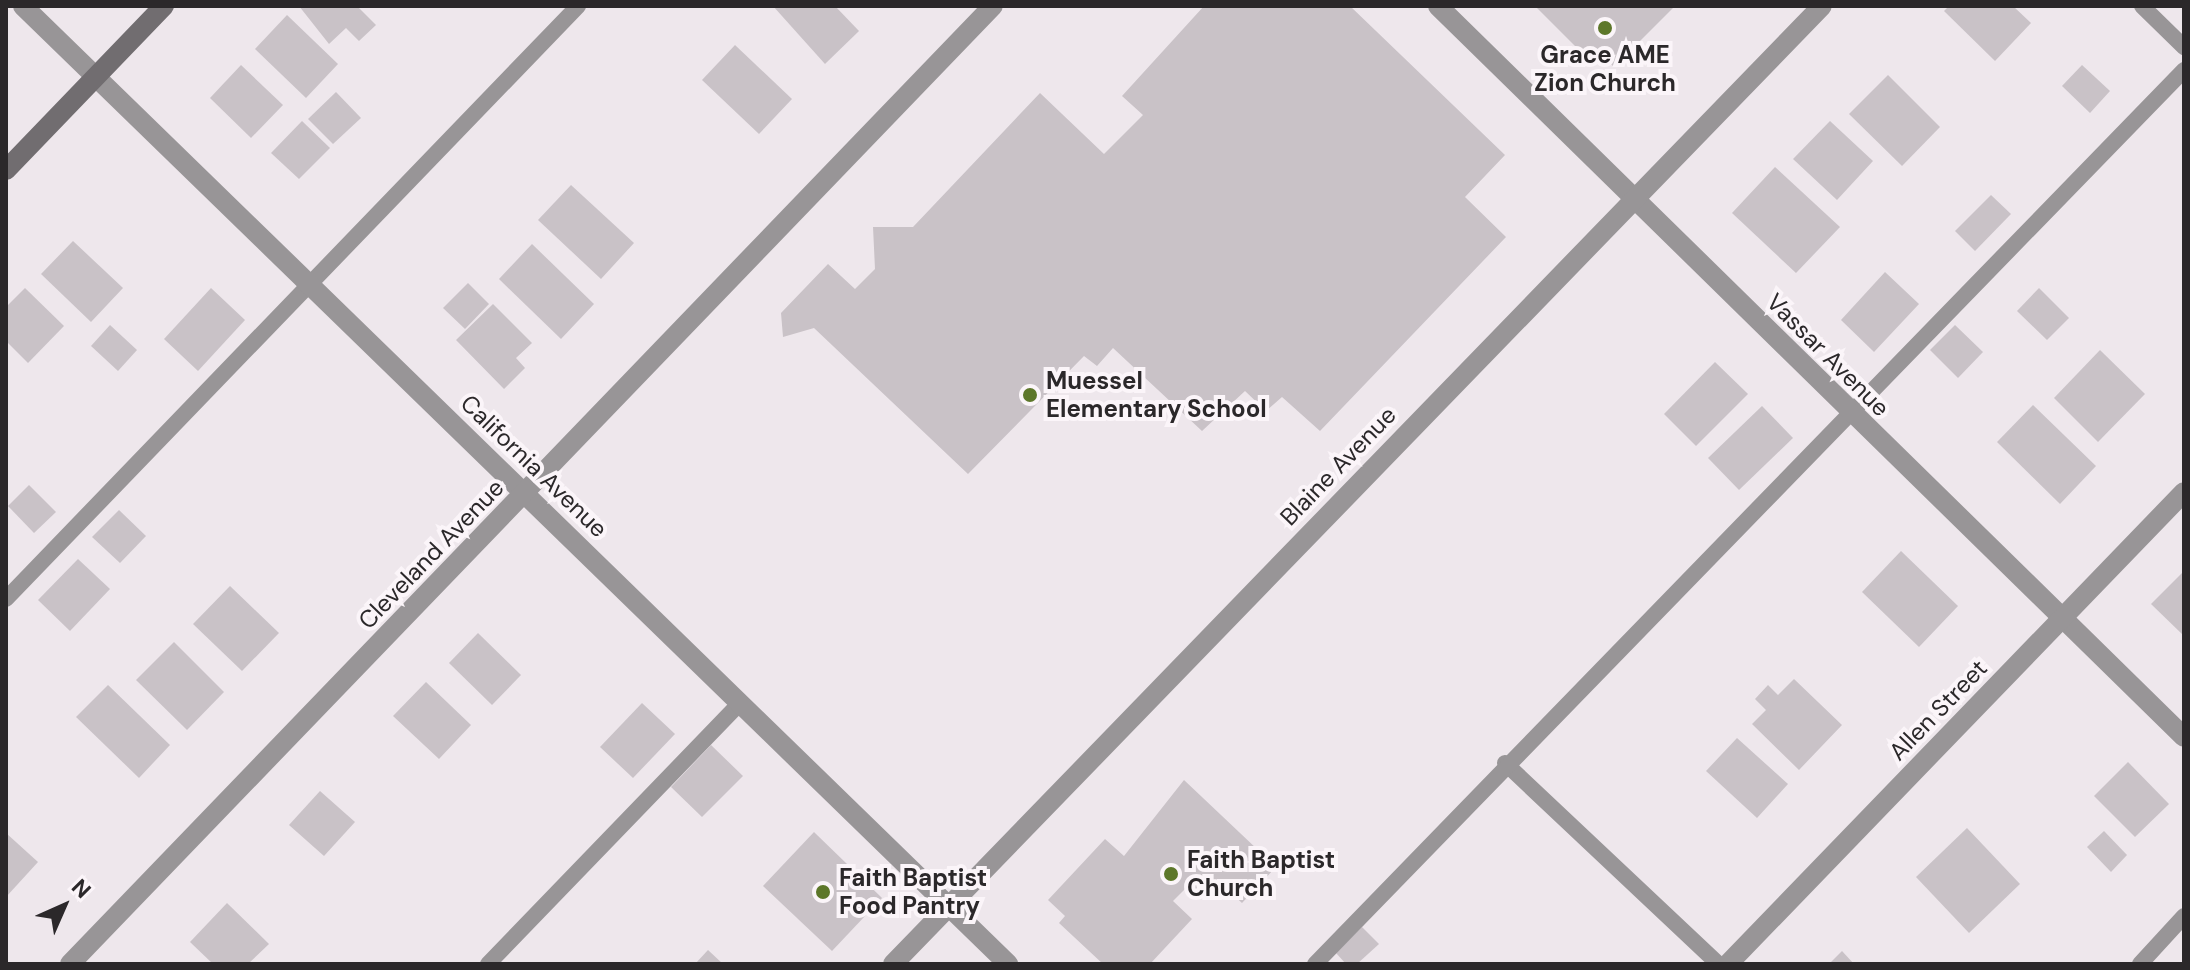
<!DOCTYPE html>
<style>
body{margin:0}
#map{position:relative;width:2190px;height:970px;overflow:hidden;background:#eee7ec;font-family:"DM Sans",sans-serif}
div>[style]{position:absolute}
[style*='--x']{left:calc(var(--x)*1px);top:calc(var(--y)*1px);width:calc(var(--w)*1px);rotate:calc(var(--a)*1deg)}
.building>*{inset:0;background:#c9c2c7}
.lane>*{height:16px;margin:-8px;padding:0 8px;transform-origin:8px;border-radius:8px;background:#989597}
.street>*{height:20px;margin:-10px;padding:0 10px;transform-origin:10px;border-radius:10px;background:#989597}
.secondary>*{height:20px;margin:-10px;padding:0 10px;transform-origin:10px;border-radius:10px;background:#716d70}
.dots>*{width:22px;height:22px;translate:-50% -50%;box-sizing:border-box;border:4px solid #fbf5f9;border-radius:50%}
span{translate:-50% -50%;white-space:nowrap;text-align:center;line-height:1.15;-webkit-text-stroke:8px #fbf5f9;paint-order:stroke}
.poi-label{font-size:24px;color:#2b282a;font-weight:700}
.left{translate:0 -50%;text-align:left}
.street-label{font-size:24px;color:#2b282a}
.frame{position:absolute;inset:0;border:8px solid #2b282a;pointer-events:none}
.north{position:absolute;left:24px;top:866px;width:80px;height:80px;-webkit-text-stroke:6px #fbf5f9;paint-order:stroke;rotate:45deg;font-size:22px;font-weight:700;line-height:32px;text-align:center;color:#2b282a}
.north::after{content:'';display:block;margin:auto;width:28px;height:36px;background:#2b282a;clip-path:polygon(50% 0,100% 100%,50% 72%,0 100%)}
</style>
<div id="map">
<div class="building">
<div style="clip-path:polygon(299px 6px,357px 6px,376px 25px,359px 41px,346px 28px,329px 44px)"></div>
<div style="clip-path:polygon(773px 6px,835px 6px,859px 31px,825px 64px)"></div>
<div style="clip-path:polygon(1204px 6px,1350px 6px,1505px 155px,1465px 197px,1506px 237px,1320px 431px,1282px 397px,1266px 411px,1245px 391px,1202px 431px,1113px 348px,1097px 366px,1084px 356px,968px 474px,814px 328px,783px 337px,781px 313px,828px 264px,855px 289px,875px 269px,873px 227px,913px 227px,1040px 93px,1104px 154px,1143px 115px,1122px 96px)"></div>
<div style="clip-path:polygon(1535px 6px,1675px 6px,1614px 67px,1596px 50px,1587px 58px)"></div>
<div style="clip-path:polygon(1949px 6px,2013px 6px,2031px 23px,1995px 61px,1944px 11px)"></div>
<div style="clip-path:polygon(287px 15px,338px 64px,306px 98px,255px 49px)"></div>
<div style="clip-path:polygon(735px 45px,792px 99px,759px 134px,702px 80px)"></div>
<div style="clip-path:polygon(241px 65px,283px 105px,251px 138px,210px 98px)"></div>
<div style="clip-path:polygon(2082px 65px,2110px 91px,2090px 113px,2062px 86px)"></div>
<div style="clip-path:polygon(1888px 75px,1940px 127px,1902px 166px,1849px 114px)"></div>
<div style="clip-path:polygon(336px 92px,361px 118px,333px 144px,308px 119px)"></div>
<div style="clip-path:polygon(302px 121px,330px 148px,299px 179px,271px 153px)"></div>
<div style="clip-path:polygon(1830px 121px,1873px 161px,1837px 200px,1793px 159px)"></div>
<div style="clip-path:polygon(1775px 167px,1840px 227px,1796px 273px,1732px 213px)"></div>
<div style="clip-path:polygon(571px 185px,634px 243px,601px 279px,538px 220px)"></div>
<div style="clip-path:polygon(1991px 195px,2011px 214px,1975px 251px,1955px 231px)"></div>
<div style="clip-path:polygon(73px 241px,123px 288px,91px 322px,41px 274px)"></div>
<div style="clip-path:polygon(532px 244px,594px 304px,561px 339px,499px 279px)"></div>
<div style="clip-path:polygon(1885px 272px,1919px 304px,1874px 352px,1841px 320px)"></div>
<div style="clip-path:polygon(468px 283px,489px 304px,465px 329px,443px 308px)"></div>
<div style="clip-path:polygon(25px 288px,64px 326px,28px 363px,6px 341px,6px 307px)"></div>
<div style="clip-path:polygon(211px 288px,245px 320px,198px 371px,164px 339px)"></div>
<div style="clip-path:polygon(2039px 288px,2069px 318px,2047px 340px,2017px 311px)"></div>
<div style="clip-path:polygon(493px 304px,532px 343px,516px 358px,525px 368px,504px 389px,456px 340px)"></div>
<div style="clip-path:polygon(110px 325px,137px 350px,118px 371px,91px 346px)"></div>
<div style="clip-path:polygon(1955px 325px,1983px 352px,1958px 378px,1930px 350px)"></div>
<div style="clip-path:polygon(2100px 350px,2145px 394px,2098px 442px,2054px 398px)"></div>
<div style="clip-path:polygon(1715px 362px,1748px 394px,1696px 446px,1664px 414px)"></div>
<div style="clip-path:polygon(2033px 405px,2096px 466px,2060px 504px,1997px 442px)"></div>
<div style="clip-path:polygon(1762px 406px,1793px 438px,1739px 490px,1708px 458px)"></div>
<div style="clip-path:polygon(29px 485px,56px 512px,34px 533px,8px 506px)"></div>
<div style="clip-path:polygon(119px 510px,146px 536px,120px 563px,92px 537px)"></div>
<div style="clip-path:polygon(1901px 551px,1958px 606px,1919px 647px,1862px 592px)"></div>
<div style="clip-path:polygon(78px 559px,110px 589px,70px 631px,38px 600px)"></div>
<div style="clip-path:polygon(2184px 571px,2184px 636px,2151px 604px)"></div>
<div style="clip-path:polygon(230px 586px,279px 633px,242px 671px,193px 624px)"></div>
<div style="clip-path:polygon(478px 633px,521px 675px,492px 705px,449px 663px)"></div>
<div style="clip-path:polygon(174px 642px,224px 692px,187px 730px,136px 680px)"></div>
<div style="clip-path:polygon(1794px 679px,1842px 725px,1799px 770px,1752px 724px,1766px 710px,1755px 699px,1768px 685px,1778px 695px)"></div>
<div style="clip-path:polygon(426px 682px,471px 725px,439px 759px,393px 716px)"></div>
<div style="clip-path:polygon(108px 685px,170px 745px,139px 778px,76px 717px)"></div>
<div style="clip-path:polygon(642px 703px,675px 734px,633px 778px,600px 747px)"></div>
<div style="clip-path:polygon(1737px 738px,1788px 784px,1757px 818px,1706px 771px)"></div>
<div style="clip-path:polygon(711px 745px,743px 776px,702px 817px,671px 787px)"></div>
<div style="clip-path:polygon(2128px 762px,2169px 804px,2135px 837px,2094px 796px)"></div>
<div style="clip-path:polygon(1184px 780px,1276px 867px,1242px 903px,1218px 881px,1204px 896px,1190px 884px,1173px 901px,1192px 919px,1150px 964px,1103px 964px,1059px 923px,1065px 916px,1048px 900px,1105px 839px,1124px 856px)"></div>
<div style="clip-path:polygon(320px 791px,355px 822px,324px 856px,289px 825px)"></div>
<div style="clip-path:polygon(1967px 828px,2020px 884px,1969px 933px,1916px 877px)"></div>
<div style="clip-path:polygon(2104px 831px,2127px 855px,2111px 872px,2087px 847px)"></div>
<div style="clip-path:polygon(814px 832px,882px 898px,832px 951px,763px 886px)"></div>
<div style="clip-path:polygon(6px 833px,38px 862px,6px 897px)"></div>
<div style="clip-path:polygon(227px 903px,269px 944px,248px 964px,213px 964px,190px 942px)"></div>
<div style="clip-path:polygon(1362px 927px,1379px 944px,1357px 964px,1346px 964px,1336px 953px)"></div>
<div style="clip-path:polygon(708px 950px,723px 964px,695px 964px)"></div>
<div style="clip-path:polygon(1842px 951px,1854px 964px,1829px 964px)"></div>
</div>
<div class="lane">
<div style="--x:2142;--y:6;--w:59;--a:44.3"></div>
<div style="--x:6;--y:599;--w:824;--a:-46.03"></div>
<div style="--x:1505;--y:763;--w:293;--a:43.3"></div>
<div style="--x:488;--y:964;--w:363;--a:-46"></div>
<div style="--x:1315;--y:964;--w:1247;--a:-45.81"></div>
<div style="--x:2140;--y:964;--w:65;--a:-47.5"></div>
</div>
<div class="street">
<div style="--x:23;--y:6;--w:1374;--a:44.2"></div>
<div style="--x:1438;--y:6;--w:1044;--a:44.42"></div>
<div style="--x:70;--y:964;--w:1330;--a:-46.07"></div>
<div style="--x:893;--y:964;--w:1334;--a:-45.88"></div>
<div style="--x:1728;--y:964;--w:656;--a:-45.99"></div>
</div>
<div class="secondary">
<div style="--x:6;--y:170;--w:228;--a:-46.1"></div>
</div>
<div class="dots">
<div style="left:1605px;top:28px;background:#5d772a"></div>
<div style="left:1030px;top:395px;background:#5d772a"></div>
<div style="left:1171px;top:874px;background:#5d772a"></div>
<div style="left:823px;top:892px;background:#5d772a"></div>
</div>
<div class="poi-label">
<span style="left:1605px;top:69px">Grace AME<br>Zion Church</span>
<span class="left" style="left:1046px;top:395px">Muessel<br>Elementary School</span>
<span class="left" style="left:1187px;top:874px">Faith Baptist<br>Church</span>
<span class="left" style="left:839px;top:892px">Faith Baptist<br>Food Pantry</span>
</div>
<div class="street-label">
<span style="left:1828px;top:355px;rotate:45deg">Vassar Avenue</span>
<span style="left:534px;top:466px;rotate:44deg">California Avenue</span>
<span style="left:1338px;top:466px;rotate:-46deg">Blaine Avenue</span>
<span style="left:431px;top:554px;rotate:-46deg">Cleveland Avenue</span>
<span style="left:1938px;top:710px;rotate:-46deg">Allen Street</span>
</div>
<div class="frame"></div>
<div class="north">N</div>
</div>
